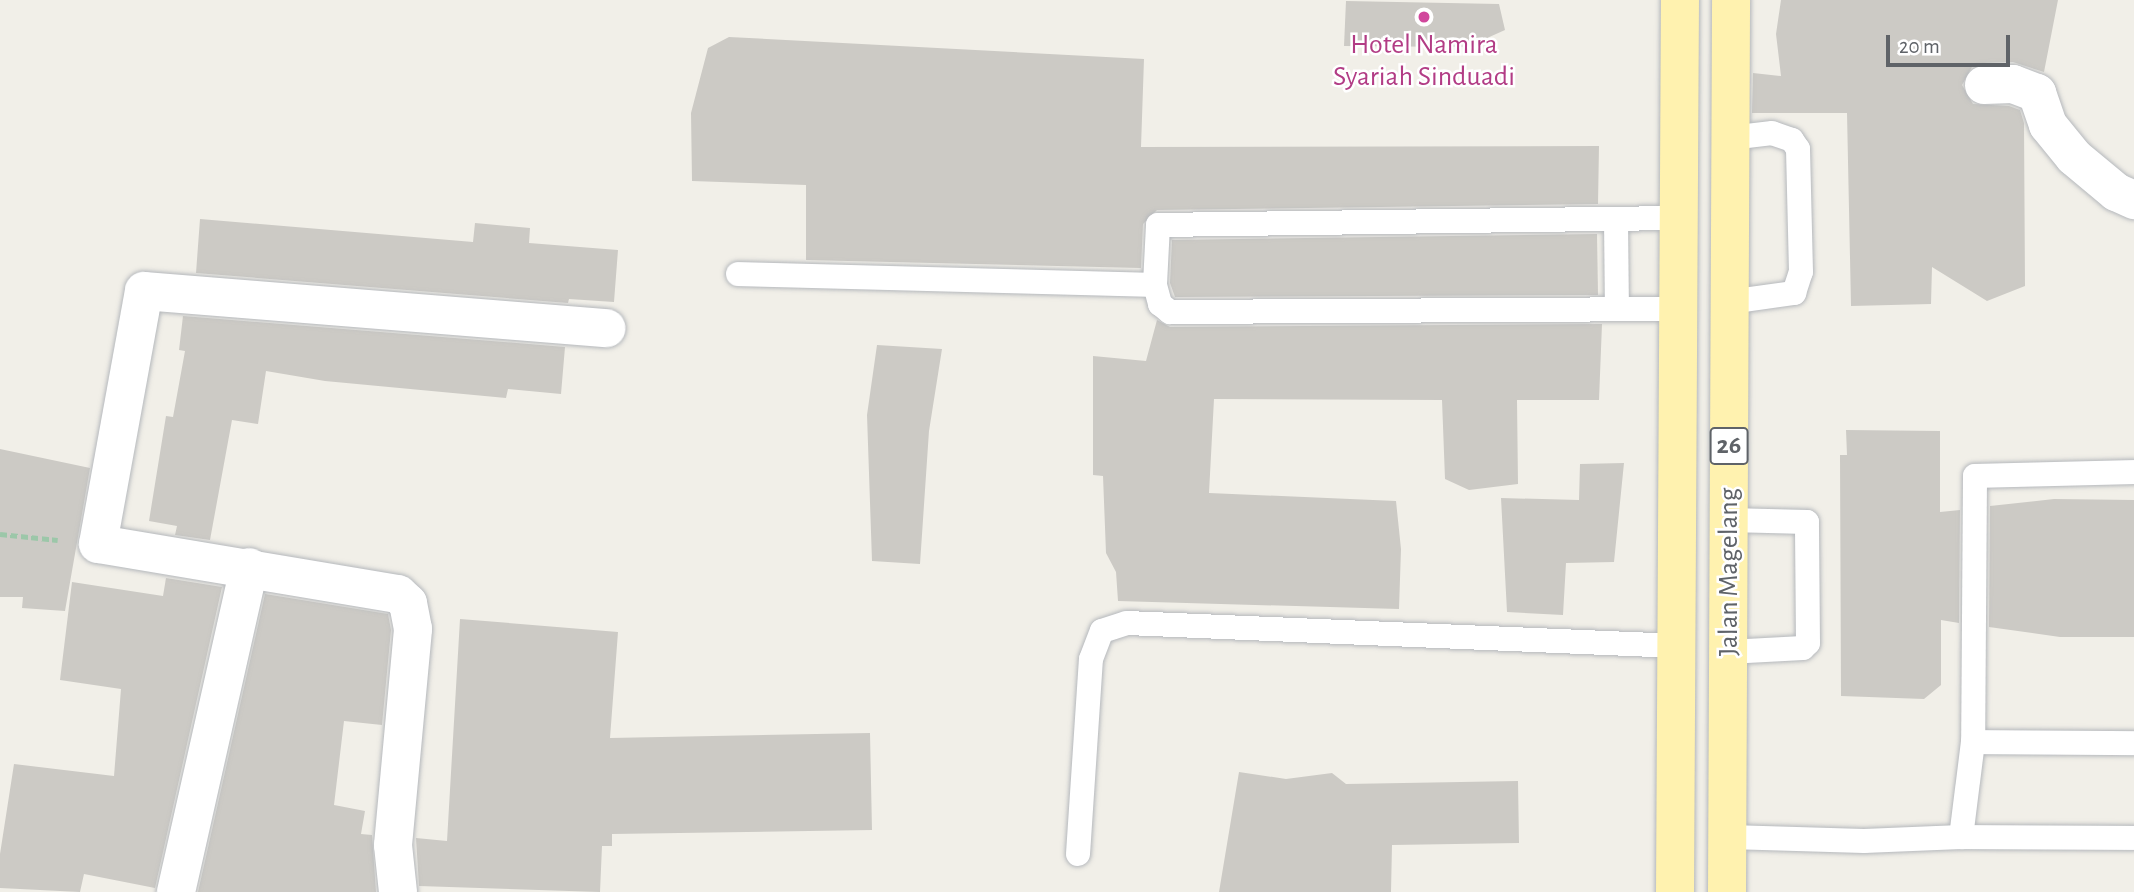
<!DOCTYPE html>
<style>
body{margin:0}
#map{position:relative;width:2134px;height:892px;overflow:hidden;background:#f1efe8;font-family:"Alegreya Sans",sans-serif}
div>[style]{position:absolute}
[style*='--x']{left:calc(var(--x)*1px);top:calc(var(--y)*1px);width:calc(var(--w)*1px);rotate:calc(var(--a)*1deg)}
.building>*{inset:0;background:#cccac5}
.path>*{height:4.5px;margin-top:-2.25px;transform-origin:0;background:repeating-linear-gradient(90deg,#9cc7a9 0 7px,transparent 0 10.5px)}
.roads{filter:drop-shadow(0 0 2px #b5b8bc) drop-shadow(0 0 2px #b5b8bc)}
.service>*{height:24px;margin:-12px;padding:0 12px;transform-origin:12px;border-radius:12px;background:#fff}
.minor>*{height:38px;margin:-19px;padding:0 19px;transform-origin:19px;border-radius:19px;background:#fff}
.primary>*{height:38px;margin:-19px;padding:0 19px;transform-origin:19px;border-radius:19px;background:#fff2af}
.dots>*{width:19px;height:19px;translate:-50% -50%;box-sizing:border-box;border:4px solid #fff;border-radius:50%}
span{translate:-50% -50%;white-space:nowrap;text-align:center;line-height:1.15;-webkit-text-stroke:5px #fff;paint-order:stroke}
.shield-label span{padding:2px 5px;background:#fff;border:2px solid;border-radius:5px;-webkit-text-stroke-width:0}
.shield-label{font-size:26px;color:#5f6368;font-weight:700}
.hotel-label{font-size:28px;color:#b23c85}
.street-label{font-size:28px;color:#5f6368}
.scale{position:absolute;left:1886px;top:35px;width:124px;height:32px;box-sizing:border-box;border:4px solid #5f6368;border-top:0;padding-left:9px;font-size:21px;line-height:24px;white-space:nowrap;color:#5f6368;-webkit-text-stroke:5px #fff;paint-order:stroke}
</style>
<div id="map">
<div class="building">
<div style="clip-path:polygon(1781px 0,2058px 0,2044px 72px,2013px 62px,1983px 63px,1972px 67px,1962px 85px,1973px 104px,2009px 106px,2020px 110px,2024px 123px,2025px 286px,1987px 301px,1932px 267px,1931px 304px,1851px 306px,1847px 113px,1752px 113px,1753px 73px,1781px 76px,1776px 34px)"></div>
<div style="clip-path:polygon(1346px 1px,1499px 4px,1505px 30px,1467px 47px,1344px 46px)"></div>
<div style="clip-path:polygon(729px 37px,1144px 59px,1141px 147px,1599px 146px,1598px 204px,1157px 210px,1143px 224px,1141px 268px,806px 260px,806px 185px,692px 181px,691px 113px,708px 48px)"></div>
<div style="clip-path:polygon(200px 219px,473px 242px,475px 223px,530px 228px,529px 243px,618px 250px,614px 302px,569px 299px,568px 303px,196px 273px)"></div>
<div style="clip-path:polygon(1597px 234px,1598px 295px,1175px 297px,1170px 283px,1172px 240px)"></div>
<div style="clip-path:polygon(183px 316px,565px 347px,561px 394px,508px 389px,506px 398px,325px 381px,266px 371px,258px 424px,232px 420px,210px 540px,175px 535px,177px 526px,149px 521px,166px 416px,173px 417px,185px 351px,179px 350px)"></div>
<div style="clip-path:polygon(1157px 320px,1170px 327px,1602px 324px,1599px 400px,1517px 400px,1518px 484px,1469px 490px,1445px 479px,1442px 400px,1214px 399px,1209px 493px,1396px 501px,1401px 549px,1399px 609px,1118px 601px,1116px 572px,1106px 553px,1103px 476px,1093px 475px,1093px 356px,1146px 361px)"></div>
<div style="clip-path:polygon(877px 345px,942px 349px,929px 431px,920px 564px,872px 561px,867px 415px)"></div>
<div style="clip-path:polygon(1846px 430px,1940px 431px,1940px 512px,1960px 510px,1959px 623px,1941px 620px,1941px 685px,1924px 699px,1841px 696px,1840px 455px,1847px 455px)"></div>
<div style="clip-path:polygon(0 449px,90px 468px,65px 611px,22px 608px,23px 597px,0 597px)"></div>
<div style="clip-path:polygon(1624px 463px,1614px 562px,1566px 563px,1563px 615px,1507px 612px,1501px 498px,1579px 500px,1580px 464px)"></div>
<div style="clip-path:polygon(2054px 499px,2134px 500px,2134px 637px,2060px 637px,1989px 627px,1990px 506px)"></div>
<div style="clip-path:polygon(166px 578px,222px 587px,155px 888px,84px 874px,80px 892px,0 888px,0 854px,14px 764px,114px 776px,121px 689px,60px 680px,72px 582px,163px 596px)"></div>
<div style="clip-path:polygon(265px 594px,388px 614px,391px 630px,382px 725px,344px 721px,334px 805px,365px 811px,361px 834px,372px 835px,376px 892px,198px 892px)"></div>
<div style="clip-path:polygon(460px 619px,618px 632px,610px 738px,870px 733px,872px 830px,612px 834px,612px 846px,602px 846px,600px 892px,419px 886px,416px 838px,447px 841px)"></div>
<div style="clip-path:polygon(1239px 772px,1286px 779px,1332px 773px,1346px 784px,1518px 781px,1519px 843px,1392px 845px,1391px 892px,1219px 892px)"></div>
</div>
<div class="path">
<div style="--x:0;--y:534;--w:58;--a:5.9"></div>
</div>
<div class="roads">
<div class="service">
<div style="--x:1677;--y:218;--w:519;--a:179.23"></div>
<div style="--x:1158;--y:225;--w:60;--a:92.9"></div>
<div style="--x:1155;--y:285;--w:20;--a:75"></div>
<div style="--x:1160;--y:304;--w:13;--a:39"></div>
<div style="--x:1170;--y:312;--w:508;--a:-0.34"></div>
<div style="--x:1616;--y:219;--w:90;--a:89.4"></div>
<div style="--x:738;--y:274;--w:417;--a:1.5"></div>
<div style="--x:1729;--y:302;--w:66;--a:-7.9"></div>
<div style="--x:1794;--y:293;--w:22;--a:-72"></div>
<div style="--x:1801;--y:272;--w:123;--a:-91.4"></div>
<div style="--x:1798;--y:149;--w:11;--a:-124"></div>
<div style="--x:1792;--y:140;--w:21;--a:-161"></div>
<div style="--x:1772;--y:133;--w:42;--a:173.2"></div>
<div style="--x:2134;--y:472;--w:159;--a:178.6"></div>
<div style="--x:1975;--y:476;--w:266;--a:90.4"></div>
<div style="--x:1973;--y:742;--w:161;--a:0.4"></div>
<div style="--x:1728;--y:652;--w:75;--a:-3.1"></div>
<div style="--x:1803;--y:648;--w:7;--a:-45"></div>
<div style="--x:1808;--y:643;--w:121;--a:-90.5"></div>
<div style="--x:1807;--y:522;--w:78;--a:-178.5"></div>
<div style="--x:1729;--y:837;--w:135;--a:1.7"></div>
<div style="--x:1864;--y:841;--w:97;--a:-2.4"></div>
<div style="--x:1961;--y:837;--w:96;--a:-82.8"></div>
<div style="--x:1961;--y:837;--w:173;--a:0.3"></div>
<div style="--x:1078;--y:854;--w:195;--a:-86.2"></div>
<div style="--x:1091;--y:659;--w:30;--a:-69"></div>
<div style="--x:1102;--y:631;--w:26;--a:-18"></div>
<div style="--x:1127;--y:623;--w:550;--a:2.39"></div>
</div>
<div class="minor">
<div style="--x:1984;--y:85;--w:29;--a:-2"></div>
<div style="--x:2013;--y:84;--w:26;--a:21"></div>
<div style="--x:2037;--y:93;--w:34;--a:71"></div>
<div style="--x:2048;--y:125;--w:41;--a:50.9"></div>
<div style="--x:2074;--y:157;--w:55;--a:39.8"></div>
<div style="--x:2116;--y:192;--w:20;--a:24"></div>
<div style="--x:176;--y:892;--w:333;--a:-77.3"></div>
<div style="--x:398;--y:892;--w:47;--a:-96.1"></div>
<div style="--x:393;--y:845;--w:217;--a:-84.7"></div>
<div style="--x:413;--y:629;--w:26;--a:-101"></div>
<div style="--x:408;--y:603;--w:13;--a:-138"></div>
<div style="--x:398;--y:594;--w:304;--a:-170.5"></div>
<div style="--x:98;--y:544;--w:257;--a:-79.7"></div>
<div style="--x:144;--y:291;--w:464;--a:4.6"></div>
</div>
<div class="primary">
<div style="--x:1675;--y:892;--w:892;--a:-89.68"></div>
<div style="--x:1727;--y:892;--w:892;--a:-89.74"></div>
</div>
</div>
<div class="dots">
<div style="left:1424px;top:17px;background:#d1479c"></div>
</div>
<div class="shield-label">
<span style="left:1729px;top:446px">26</span>
</div>
<div class="hotel-label">
<span style="left:1424px;top:61px">Hotel Namira<br>Syariah Sinduadi</span>
</div>
<div class="street-label">
<span style="left:1729px;top:572px;rotate:-90deg">Jalan Magelang</span>
</div>
<div class="scale">20 m</div>
</div>
